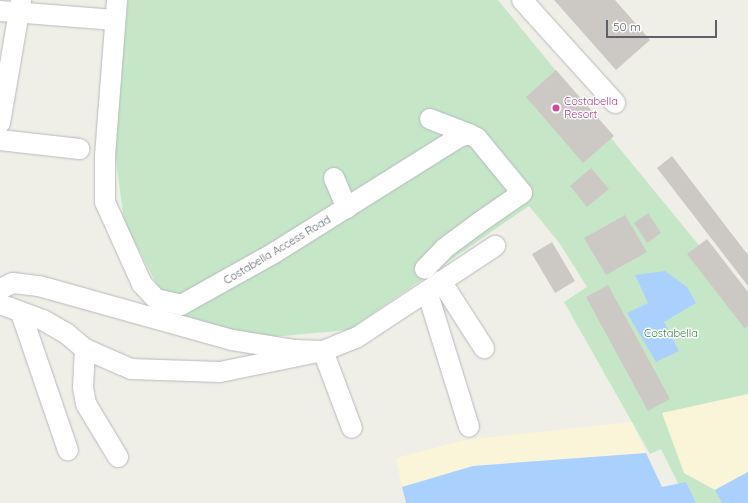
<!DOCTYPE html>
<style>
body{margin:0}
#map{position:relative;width:748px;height:503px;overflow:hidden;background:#f0efe7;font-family:Quicksand,sans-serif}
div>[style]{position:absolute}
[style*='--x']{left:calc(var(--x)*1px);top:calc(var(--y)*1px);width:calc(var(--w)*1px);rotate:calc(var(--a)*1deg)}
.green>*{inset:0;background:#c5e7c8}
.sand>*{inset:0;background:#faf5d8}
.water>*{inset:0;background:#aad1fd}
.building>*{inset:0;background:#ccc9c4}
.roads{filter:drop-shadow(0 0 1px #b7b9bd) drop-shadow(0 0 1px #b7b9bd)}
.minor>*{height:20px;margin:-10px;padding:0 10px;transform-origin:10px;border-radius:10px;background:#fff}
.dots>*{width:11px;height:11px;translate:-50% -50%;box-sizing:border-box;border:2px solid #fff;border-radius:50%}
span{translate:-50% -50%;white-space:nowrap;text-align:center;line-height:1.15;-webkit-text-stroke:3px #fff;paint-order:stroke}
.hotel-label{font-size:11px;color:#b23c85}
.left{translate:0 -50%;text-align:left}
.street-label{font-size:11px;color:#5e6167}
.park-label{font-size:11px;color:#378542}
.scale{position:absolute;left:606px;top:20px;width:111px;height:18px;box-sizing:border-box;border:2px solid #5e6167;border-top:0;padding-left:5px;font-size:12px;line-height:14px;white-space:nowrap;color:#5e6167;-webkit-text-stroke:3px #fff;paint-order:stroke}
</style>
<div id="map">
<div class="green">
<div style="clip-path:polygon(128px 0,498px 0,748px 305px,748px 503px,688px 503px,661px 449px,650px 454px,564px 302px,587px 287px,560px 244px,529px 206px,349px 330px,249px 339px,145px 305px,159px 289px,124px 221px,114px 145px)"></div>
</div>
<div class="sand">
<div style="clip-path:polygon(748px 394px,748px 472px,715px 490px,684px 473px,662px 413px)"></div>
<div style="clip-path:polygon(632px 422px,646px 453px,473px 466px,402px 487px,396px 458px,465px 440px)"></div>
</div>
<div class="water">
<div style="clip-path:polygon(665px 271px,687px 287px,696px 303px,664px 322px,679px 351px,656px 362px,627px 313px,648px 303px,635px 275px)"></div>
<div style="clip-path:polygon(646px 453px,662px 487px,686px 482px,696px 503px,406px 503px,402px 487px,473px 466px)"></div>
<div style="clip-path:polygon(748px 472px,748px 503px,722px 503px,715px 490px)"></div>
</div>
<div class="building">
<div style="clip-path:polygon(554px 0,615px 0,650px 40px,616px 70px)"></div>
<div style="clip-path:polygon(556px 70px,614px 136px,583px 163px,526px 97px)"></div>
<div style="clip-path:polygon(672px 156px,748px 255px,748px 286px,657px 168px)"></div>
<div style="clip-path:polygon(591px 168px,609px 189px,587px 207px,570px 186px)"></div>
<div style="clip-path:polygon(648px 213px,661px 233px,647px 243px,634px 223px)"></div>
<div style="clip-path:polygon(625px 215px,647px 252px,606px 275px,584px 238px)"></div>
<div style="clip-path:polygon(707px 239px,748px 292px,748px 326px,745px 329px,687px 254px)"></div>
<div style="clip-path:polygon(552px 242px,575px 281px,555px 293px,532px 254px)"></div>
<div style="clip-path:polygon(608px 285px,670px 399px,648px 411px,586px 297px)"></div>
</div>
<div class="roads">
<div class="minor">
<div style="--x:117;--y:0;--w:155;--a:94.4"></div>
<div style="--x:105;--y:155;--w:47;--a:90"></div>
<div style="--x:105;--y:202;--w:90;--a:65.7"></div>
<div style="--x:142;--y:284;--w:21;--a:47"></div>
<div style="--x:156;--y:299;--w:26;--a:13"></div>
<div style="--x:181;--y:305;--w:107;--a:-29.2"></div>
<div style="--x:274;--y:253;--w:218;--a:-32.1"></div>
<div style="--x:459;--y:137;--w:10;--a:-17"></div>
<div style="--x:469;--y:134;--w:9;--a:27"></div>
<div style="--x:477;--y:138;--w:71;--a:50.7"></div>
<div style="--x:522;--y:193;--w:51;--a:145.4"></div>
<div style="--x:480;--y:222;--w:44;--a:143.4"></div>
<div style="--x:445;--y:248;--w:29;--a:134"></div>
<div style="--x:522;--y:0;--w:139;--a:47.9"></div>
<div style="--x:0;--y:11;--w:115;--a:4.5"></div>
<div style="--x:430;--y:119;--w:42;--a:21"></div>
<div style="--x:0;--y:123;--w:125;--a:-80.3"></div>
<div style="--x:0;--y:140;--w:80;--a:6.5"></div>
<div style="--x:334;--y:178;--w:33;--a:67"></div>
<div style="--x:441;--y:281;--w:80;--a:57.3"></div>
<div style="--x:0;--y:289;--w:14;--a:-25"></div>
<div style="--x:13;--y:283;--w:26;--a:7"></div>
<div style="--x:39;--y:286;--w:200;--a:15.6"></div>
<div style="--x:232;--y:340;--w:64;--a:9"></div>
<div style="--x:295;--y:350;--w:28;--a:2"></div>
<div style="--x:323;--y:351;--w:35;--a:-22"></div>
<div style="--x:356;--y:338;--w:167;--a:-33.5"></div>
<div style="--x:427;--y:291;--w:142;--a:72.8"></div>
<div style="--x:0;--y:304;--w:46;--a:20.4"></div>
<div style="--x:43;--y:320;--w:28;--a:30"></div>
<div style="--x:67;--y:334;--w:23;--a:40"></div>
<div style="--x:85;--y:349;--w:50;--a:23.5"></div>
<div style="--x:131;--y:369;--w:89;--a:1.9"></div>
<div style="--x:220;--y:372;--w:105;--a:-11.5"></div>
<div style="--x:323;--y:351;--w:82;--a:69.4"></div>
<div style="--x:21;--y:313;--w:145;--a:71.1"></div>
<div style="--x:85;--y:349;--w:38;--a:93"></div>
<div style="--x:83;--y:387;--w:17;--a:80"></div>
<div style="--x:86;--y:404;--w:62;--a:58.9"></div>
</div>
</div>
<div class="dots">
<div style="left:556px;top:108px;background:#d1479c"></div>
</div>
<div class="hotel-label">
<span class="left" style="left:564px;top:108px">Costabella<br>Resort</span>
</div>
<div class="street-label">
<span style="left:277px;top:250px;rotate:-31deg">Costabella Access Road</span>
</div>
<div class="park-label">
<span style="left:671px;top:333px">Costabella</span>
</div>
<div class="scale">50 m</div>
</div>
